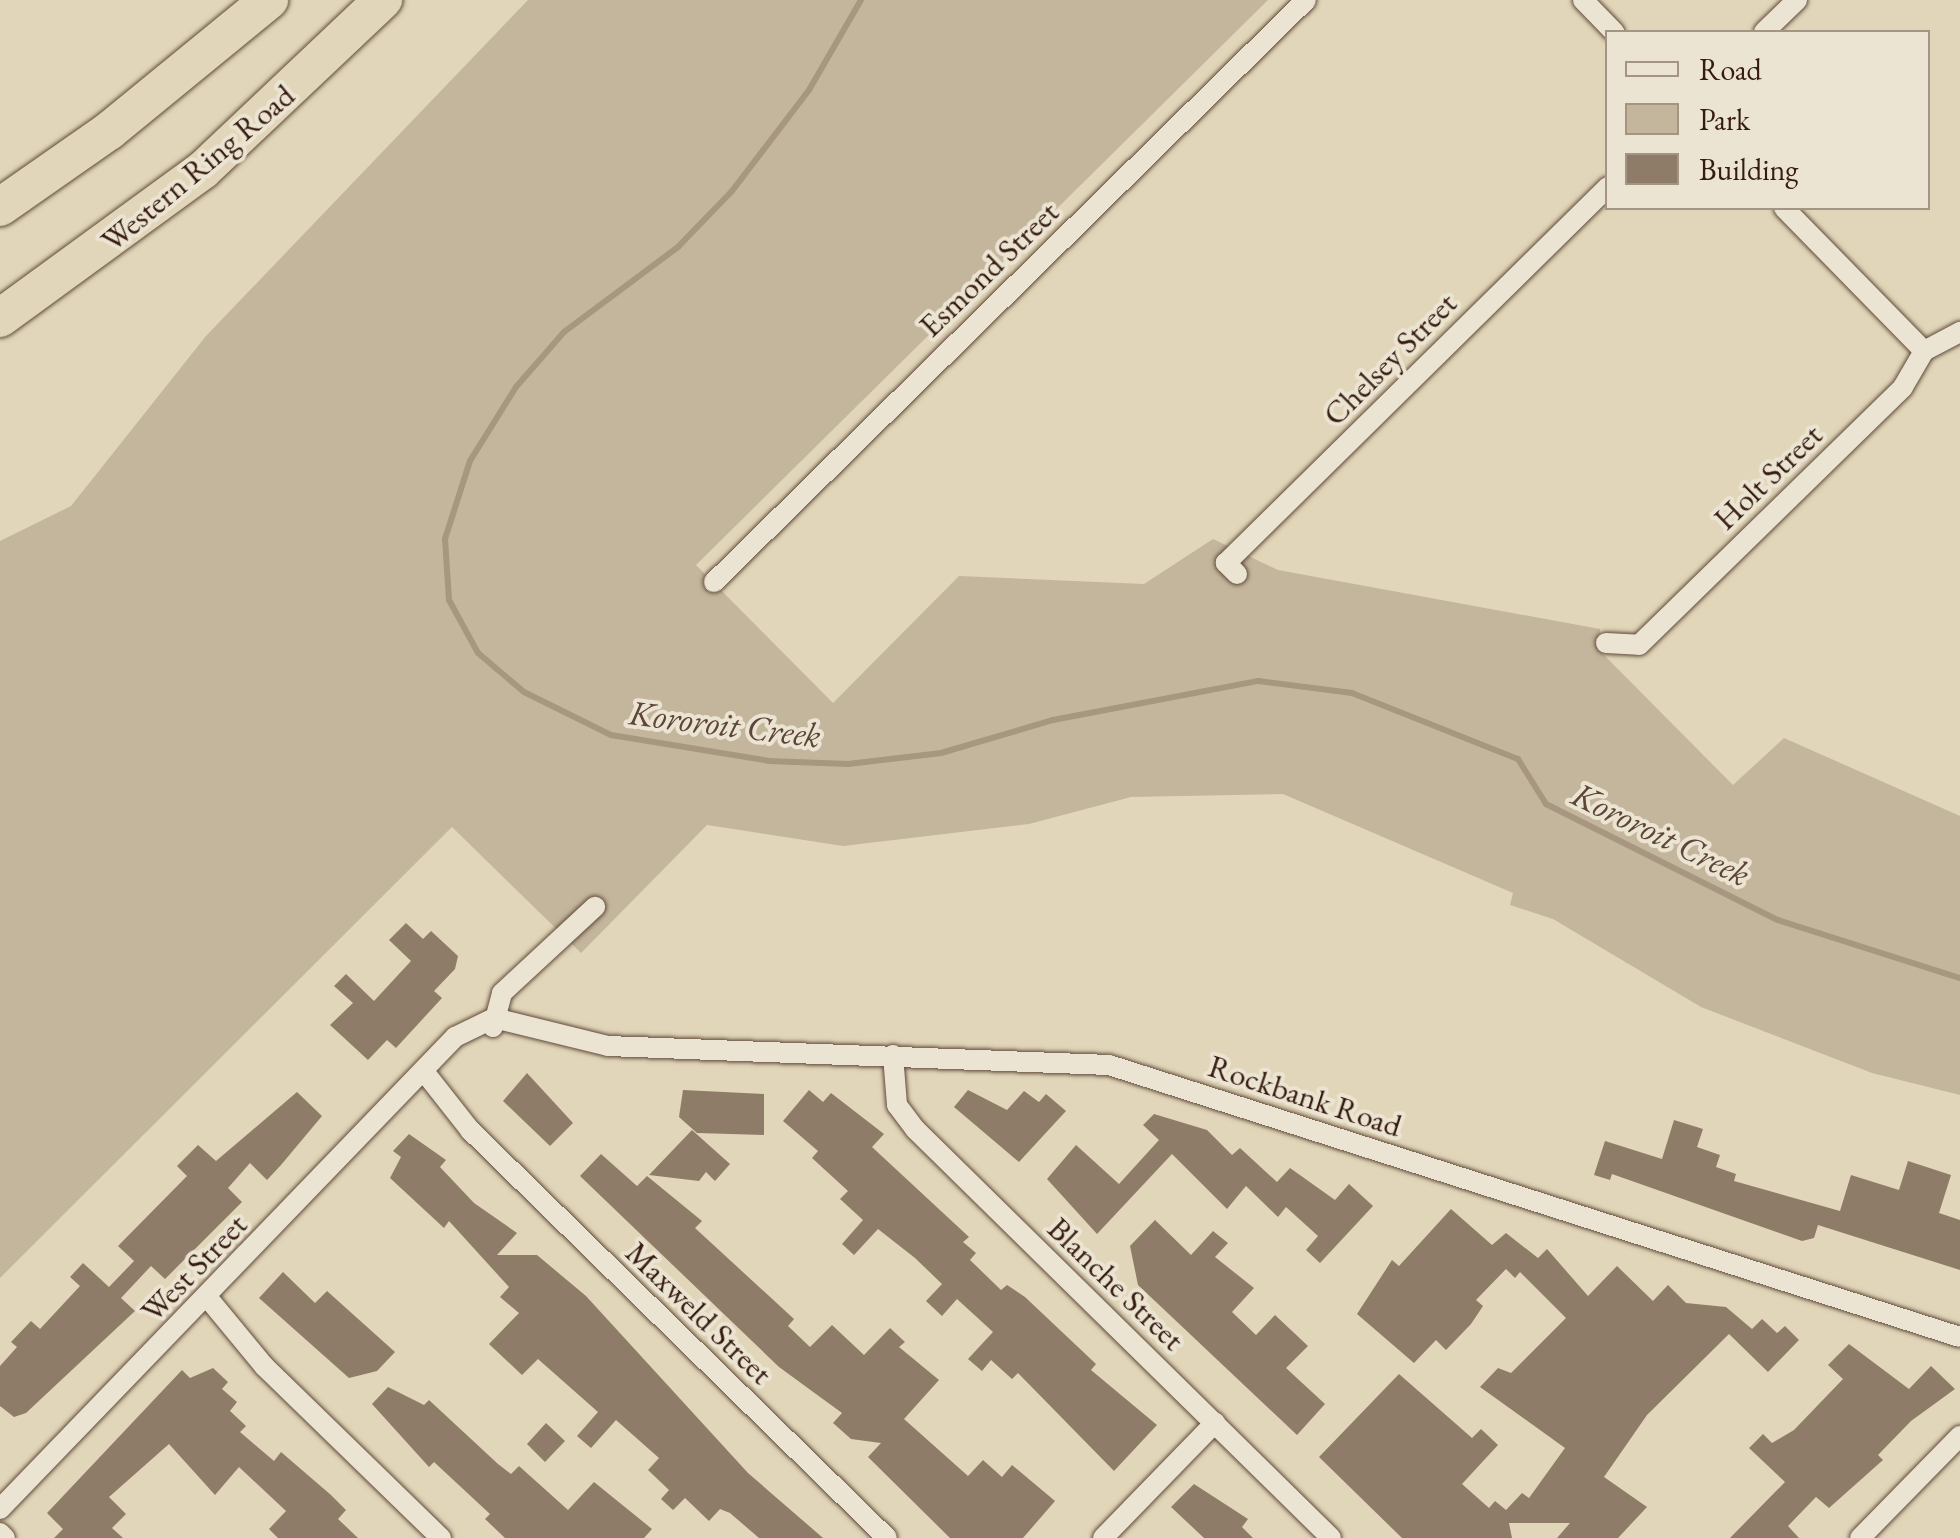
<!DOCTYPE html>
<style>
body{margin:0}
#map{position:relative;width:1960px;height:1538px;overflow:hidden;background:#e1d6b9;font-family:"EB Garamond",serif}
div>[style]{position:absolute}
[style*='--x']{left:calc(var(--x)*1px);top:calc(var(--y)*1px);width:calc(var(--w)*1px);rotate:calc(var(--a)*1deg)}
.green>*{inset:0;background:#c4b69c}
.stream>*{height:6px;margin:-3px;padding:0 3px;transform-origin:3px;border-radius:3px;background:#a79680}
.building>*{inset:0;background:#8e7c68}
.roads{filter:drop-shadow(0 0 2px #604a3a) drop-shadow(0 0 2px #604a3a)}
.minor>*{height:20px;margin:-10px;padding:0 10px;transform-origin:10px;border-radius:10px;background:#ece4d2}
.motorway>*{height:38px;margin:-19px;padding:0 19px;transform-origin:19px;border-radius:19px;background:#e1d6b9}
span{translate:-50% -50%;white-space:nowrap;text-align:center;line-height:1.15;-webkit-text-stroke:8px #ece4d2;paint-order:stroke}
.street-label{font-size:32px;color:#351b10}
.water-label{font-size:35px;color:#5d4637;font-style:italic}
.legend{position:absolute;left:1605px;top:30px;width:325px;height:180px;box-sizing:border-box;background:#ece4d2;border:2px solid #a39484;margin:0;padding:12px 18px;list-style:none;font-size:30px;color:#351b10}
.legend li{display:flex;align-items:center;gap:20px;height:50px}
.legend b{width:50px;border:2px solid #a39484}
</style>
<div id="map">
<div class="green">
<div style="clip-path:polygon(528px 0,1268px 0,696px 565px,833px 703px,959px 576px,1144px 584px,1213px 539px,1278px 570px,1600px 629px,1599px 650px,1733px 785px,1784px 738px,1960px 816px,1960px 1095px,1872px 1073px,1701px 1007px,1553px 919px,1510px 905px,1513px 893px,1283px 794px,1131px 797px,1029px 824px,843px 846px,707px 825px,581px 953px,452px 827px,0 1278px,0 541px,71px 506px,206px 336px)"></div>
</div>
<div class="stream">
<div style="--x:861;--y:0;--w:104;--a:120"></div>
<div style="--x:809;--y:90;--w:127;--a:127.3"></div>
<div style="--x:732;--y:191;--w:78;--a:134"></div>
<div style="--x:678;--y:247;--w:142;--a:143.3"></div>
<div style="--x:564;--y:332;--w:73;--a:131.1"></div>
<div style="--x:516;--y:387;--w:87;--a:121.9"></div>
<div style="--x:470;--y:461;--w:82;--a:107.8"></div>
<div style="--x:445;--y:539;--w:61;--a:86.2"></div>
<div style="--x:449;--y:600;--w:60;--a:61.3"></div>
<div style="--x:478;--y:653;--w:60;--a:40.3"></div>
<div style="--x:524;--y:692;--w:97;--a:26.3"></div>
<div style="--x:611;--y:735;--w:160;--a:9.3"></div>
<div style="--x:769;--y:761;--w:79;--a:2.2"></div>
<div style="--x:848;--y:764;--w:94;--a:-6.7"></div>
<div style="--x:941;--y:753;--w:117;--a:-16.4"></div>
<div style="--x:1053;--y:720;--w:209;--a:-10.8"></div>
<div style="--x:1258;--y:681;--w:95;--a:7.3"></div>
<div style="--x:1352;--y:693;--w:179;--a:21.7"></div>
<div style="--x:1518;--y:759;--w:53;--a:58.1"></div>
<div style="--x:1546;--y:804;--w:259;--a:26.6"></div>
<div style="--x:1778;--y:920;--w:191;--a:17.7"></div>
</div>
<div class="building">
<div style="clip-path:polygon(406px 923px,423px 939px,431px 931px,458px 956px,455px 969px,434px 991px,442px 998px,396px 1048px,387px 1040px,368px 1060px,330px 1025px,353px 1003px,334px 986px,346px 974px,374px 1001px,411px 961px,389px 940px)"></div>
<div style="clip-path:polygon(527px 1073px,573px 1123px,550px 1146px,503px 1101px)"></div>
<div style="clip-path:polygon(683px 1090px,764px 1094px,764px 1135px,697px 1133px,679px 1117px)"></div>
<div style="clip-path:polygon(809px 1090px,823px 1102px,831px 1093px,884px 1134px,872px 1147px,969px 1237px,963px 1242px,976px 1253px,970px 1260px,1001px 1290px,1007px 1285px,1025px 1297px,1096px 1364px,1091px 1370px,1157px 1425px,1114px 1471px,1018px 1373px,1012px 1379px,991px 1360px,982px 1371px,968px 1359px,993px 1332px,957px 1299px,942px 1316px,926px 1301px,942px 1284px,915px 1258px,878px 1229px,854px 1255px,842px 1244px,863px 1220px,840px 1199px,848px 1191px,812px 1158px,818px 1151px,783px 1121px)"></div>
<div style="clip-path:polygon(968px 1090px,1007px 1110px,1024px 1091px,1039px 1102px,1046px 1094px,1066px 1111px,1019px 1162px,954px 1107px)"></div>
<div style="clip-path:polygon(297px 1092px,322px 1116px,281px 1165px,267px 1180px,250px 1163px,228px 1188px,242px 1202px,165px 1279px,151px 1266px,121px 1298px,135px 1311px,26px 1413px,14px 1417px,0 1406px,0 1366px,17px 1347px,11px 1342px,31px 1321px,40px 1329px,80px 1286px,70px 1277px,83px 1263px,109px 1287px,134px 1261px,118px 1246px,187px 1176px,177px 1166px,198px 1145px,216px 1161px)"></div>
<div style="clip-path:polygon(1154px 1114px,1207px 1130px,1232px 1155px,1240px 1148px,1277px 1182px,1290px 1168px,1335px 1200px,1349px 1184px,1373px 1206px,1320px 1263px,1306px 1250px,1318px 1236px,1286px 1207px,1278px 1217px,1246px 1186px,1227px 1209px,1172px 1154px,1097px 1234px,1047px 1179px,1076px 1145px,1119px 1184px,1159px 1140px,1143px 1125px)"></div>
<div style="clip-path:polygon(1674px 1120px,1703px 1129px,1697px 1147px,1720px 1155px,1716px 1167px,1736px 1174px,1734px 1181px,1840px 1211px,1851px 1175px,1899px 1190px,1908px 1161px,1951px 1175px,1939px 1213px,1960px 1220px,1960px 1270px,1818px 1225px,1814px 1238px,1802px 1241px,1612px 1174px,1610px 1180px,1594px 1175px,1605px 1141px,1662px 1159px)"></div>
<div style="clip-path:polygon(692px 1130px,730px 1164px,715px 1181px,706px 1172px,699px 1181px,649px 1175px)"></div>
<div style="clip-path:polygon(409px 1134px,446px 1160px,440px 1167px,474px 1203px,517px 1233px,497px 1255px,537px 1255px,586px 1296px,748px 1473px,823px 1538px,759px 1538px,730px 1513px,720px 1509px,709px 1521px,685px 1498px,673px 1510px,661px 1499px,669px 1490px,648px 1470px,659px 1458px,616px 1420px,591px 1448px,577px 1436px,598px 1412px,538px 1359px,522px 1375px,489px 1344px,519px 1313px,500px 1297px,509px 1287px,449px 1221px,444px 1228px,390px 1178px,401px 1157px,393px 1151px)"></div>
<div style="clip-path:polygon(601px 1154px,637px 1186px,647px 1176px,702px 1221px,695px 1228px,794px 1319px,788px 1326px,810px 1347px,832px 1325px,864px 1355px,890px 1328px,905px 1342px,899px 1347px,939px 1380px,904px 1419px,968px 1476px,983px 1460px,1002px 1477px,1012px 1465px,1055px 1501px,1023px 1538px,950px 1538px,868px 1457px,881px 1443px,851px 1439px,833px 1423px,842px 1413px,779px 1367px,580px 1176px)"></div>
<div style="clip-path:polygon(1451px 1209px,1492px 1245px,1506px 1233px,1538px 1258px,1547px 1249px,1588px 1296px,1617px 1266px,1653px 1301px,1668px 1285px,1686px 1303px,1726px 1307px,1752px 1329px,1762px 1319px,1777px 1333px,1785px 1326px,1799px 1340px,1768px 1372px,1729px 1334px,1647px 1415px,1604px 1477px,1647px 1507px,1618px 1538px,1557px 1538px,1570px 1523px,1509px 1523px,1512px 1538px,1402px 1538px,1319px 1457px,1399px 1374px,1472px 1438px,1481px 1429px,1498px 1445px,1462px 1484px,1489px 1508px,1495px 1501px,1506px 1510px,1522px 1493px,1529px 1498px,1565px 1448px,1480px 1387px,1498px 1368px,1511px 1373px,1566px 1318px,1520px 1272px,1515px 1278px,1506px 1269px,1476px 1300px,1483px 1306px,1471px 1324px,1446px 1350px,1436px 1340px,1414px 1363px,1357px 1314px,1392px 1260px,1399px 1266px)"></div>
<div style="clip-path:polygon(1155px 1220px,1191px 1255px,1213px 1231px,1228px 1243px,1215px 1257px,1254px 1288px,1232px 1312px,1256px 1335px,1275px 1315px,1308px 1346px,1286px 1368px,1325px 1404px,1297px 1435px,1138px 1285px,1130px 1246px)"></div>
<div style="clip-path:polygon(283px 1272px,315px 1303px,327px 1291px,395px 1352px,377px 1371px,349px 1378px,259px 1298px)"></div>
<div style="clip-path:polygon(1849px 1344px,1909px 1389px,1931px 1366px,1955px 1389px,1911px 1421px,1878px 1455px,1883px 1460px,1829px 1508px,1816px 1497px,1788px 1526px,1799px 1538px,1730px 1538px,1785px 1482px,1749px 1448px,1763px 1434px,1772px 1443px,1794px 1430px,1843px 1379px,1828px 1365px)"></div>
<div style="clip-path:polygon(213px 1368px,228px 1382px,222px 1389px,237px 1402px,230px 1411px,246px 1426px,240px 1432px,274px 1461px,281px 1452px,331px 1495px,346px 1510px,338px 1519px,358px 1538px,278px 1538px,269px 1529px,286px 1511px,239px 1467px,215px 1495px,169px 1444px,109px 1497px,126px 1514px,112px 1528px,123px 1538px,54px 1538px,63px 1529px,47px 1513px,182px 1370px,190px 1378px)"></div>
<div style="clip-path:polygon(388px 1387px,424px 1405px,429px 1400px,498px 1464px,511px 1474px,519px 1466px,568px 1510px,594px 1482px,652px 1529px,644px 1538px,505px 1538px,485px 1519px,490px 1514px,434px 1462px,429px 1467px,372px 1404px)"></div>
<div style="clip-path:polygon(546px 1423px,565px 1441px,545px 1462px,527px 1444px)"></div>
<div style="clip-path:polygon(1194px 1484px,1248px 1519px,1242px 1527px,1253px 1538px,1204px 1538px,1171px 1507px)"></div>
</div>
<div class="roads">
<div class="minor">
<div style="--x:1583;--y:0;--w:45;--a:45.9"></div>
<div style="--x:1764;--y:32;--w:46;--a:-44.1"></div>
<div style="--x:1784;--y:208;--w:200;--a:45.6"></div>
<div style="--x:1237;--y:574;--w:16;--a:-135"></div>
<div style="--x:1226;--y:563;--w:536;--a:-44.55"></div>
<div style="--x:714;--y:582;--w:830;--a:-44.51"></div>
<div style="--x:1606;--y:643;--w:33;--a:3"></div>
<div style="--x:1639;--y:645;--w:369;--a:-44.3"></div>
<div style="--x:1903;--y:387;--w:42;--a:-59.7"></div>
<div style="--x:1924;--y:351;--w:41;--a:-27.8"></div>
<div style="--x:493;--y:1027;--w:35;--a:-75"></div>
<div style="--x:502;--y:993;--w:127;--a:-42.8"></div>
<div style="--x:893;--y:1055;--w:50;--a:85.4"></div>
<div style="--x:897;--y:1105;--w:30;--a:53"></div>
<div style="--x:915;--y:1129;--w:583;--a:44.51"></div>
<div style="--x:426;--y:1074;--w:71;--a:51.8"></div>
<div style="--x:470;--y:1130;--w:583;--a:44.37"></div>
<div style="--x:208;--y:1298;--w:88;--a:50.5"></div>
<div style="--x:264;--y:1366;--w:247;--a:44.2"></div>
<div style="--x:0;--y:1509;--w:656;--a:-46.05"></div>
<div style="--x:455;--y:1037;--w:43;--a:-26"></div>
<div style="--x:494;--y:1018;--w:117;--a:13.8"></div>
<div style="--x:608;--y:1046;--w:501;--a:2.17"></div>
<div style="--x:1109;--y:1065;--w:893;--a:17.73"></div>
<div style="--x:0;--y:1533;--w:7;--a:45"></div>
<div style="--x:1103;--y:1538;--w:161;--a:-45.8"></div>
<div style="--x:1860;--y:1538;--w:143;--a:-45.6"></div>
</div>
<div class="motorway">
<div style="--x:0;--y:207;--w:133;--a:-34.9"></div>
<div style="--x:109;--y:131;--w:207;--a:-39.3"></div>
<div style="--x:0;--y:318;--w:251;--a:-36.1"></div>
<div style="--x:203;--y:170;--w:248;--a:-43.4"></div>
</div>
</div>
<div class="street-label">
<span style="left:198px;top:168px;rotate:-40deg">Western Ring Road</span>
<span style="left:989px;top:269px;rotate:-44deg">Esmond Street</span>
<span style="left:1390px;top:359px;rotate:-45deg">Chelsey Street</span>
<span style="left:1768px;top:477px;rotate:-44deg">Holt Street</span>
<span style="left:1305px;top:1096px;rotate:18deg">Rockbank Road</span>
<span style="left:194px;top:1268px;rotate:-46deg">West Street</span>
<span style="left:1116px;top:1284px;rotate:44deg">Blanche Street</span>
<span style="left:699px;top:1313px;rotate:44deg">Maxweld Street</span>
</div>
<div class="water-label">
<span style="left:725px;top:724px;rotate:7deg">Kororoit Creek</span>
<span style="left:1661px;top:834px;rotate:26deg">Kororoit Creek</span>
</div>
<ul class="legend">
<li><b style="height:12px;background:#ece4d2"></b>Road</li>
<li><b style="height:28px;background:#c4b69c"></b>Park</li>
<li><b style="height:28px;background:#8e7c68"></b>Building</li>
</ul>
</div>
